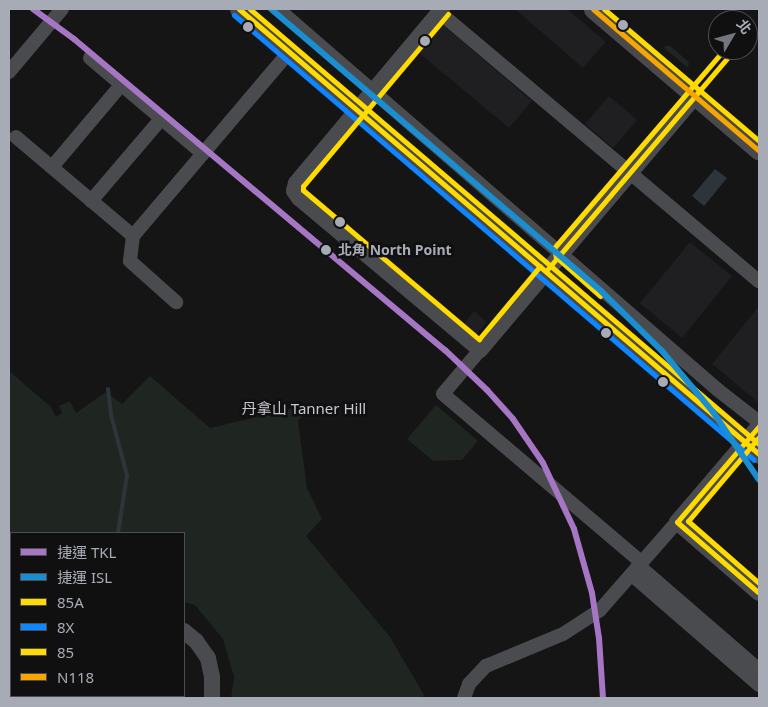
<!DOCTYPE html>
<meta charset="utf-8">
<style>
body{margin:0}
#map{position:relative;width:768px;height:707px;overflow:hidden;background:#151516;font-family:"Noto Sans","Noto Sans TC",sans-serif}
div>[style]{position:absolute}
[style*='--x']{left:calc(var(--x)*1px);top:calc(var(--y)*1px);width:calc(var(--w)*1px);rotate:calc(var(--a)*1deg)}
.built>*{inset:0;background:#1f1f21}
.green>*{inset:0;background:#1f2520}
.water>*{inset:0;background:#2d343a}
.stream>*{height:4px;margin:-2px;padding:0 2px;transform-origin:2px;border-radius:2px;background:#2d343a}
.minor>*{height:14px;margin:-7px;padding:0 7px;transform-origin:7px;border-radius:7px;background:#4a4b4e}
.tertiary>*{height:16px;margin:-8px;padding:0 8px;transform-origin:8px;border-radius:8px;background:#4a4b4e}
.secondary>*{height:19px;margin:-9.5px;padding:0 9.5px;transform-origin:9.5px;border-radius:9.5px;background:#49494c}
.bus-1>*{height:5px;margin:-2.5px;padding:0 2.5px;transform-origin:2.5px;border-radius:2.5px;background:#ffdb00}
.bus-2>*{height:5px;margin:-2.5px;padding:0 2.5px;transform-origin:2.5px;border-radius:2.5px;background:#0d86ff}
.bus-3>*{height:5px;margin:-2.5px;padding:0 2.5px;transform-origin:2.5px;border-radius:2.5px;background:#ffdb00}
.bus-4>*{height:5px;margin:-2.5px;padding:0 2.5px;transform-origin:2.5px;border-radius:2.5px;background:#f7a600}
.metro-1>*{height:6px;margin:-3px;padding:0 3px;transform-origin:3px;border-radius:3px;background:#a676c5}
.metro-2>*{height:6px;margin:-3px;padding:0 3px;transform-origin:3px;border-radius:3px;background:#1a8ed1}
.dots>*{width:14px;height:14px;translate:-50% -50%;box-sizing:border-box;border:2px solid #101011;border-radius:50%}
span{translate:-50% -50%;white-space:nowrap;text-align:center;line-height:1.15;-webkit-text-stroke:5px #101011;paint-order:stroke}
.stop-label{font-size:14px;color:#a7abb5;font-weight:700}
.left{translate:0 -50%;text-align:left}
.neighbourhood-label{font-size:15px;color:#c8cad2}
.frame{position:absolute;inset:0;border:10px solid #a7abb5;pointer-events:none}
.legend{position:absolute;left:10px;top:532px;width:175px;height:165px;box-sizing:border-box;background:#101011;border:1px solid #4c4e53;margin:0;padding:6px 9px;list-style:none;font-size:15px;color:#a7abb5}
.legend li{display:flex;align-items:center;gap:10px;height:25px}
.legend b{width:25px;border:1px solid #4c4e53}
.north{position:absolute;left:708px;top:10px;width:50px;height:50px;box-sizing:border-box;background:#101011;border:1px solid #4c4e53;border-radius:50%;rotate:53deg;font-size:14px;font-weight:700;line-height:20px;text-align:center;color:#a7abb5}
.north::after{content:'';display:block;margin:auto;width:18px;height:22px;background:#74767d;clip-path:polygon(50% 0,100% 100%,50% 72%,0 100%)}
</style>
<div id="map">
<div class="built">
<div style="clip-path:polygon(515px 9px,567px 9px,606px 42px,583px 68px)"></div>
<div style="clip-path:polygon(443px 25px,532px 101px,509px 128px,419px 53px)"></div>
<div style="clip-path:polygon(609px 96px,637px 120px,613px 148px,585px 124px)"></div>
<div style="clip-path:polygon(690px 242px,732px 276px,682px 338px,640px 303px)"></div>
<div style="clip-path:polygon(759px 306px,759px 403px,712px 364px)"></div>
<div style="clip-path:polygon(474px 311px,487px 322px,475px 336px,463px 325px)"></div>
</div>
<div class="green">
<div style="clip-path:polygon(666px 46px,670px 46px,689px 62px,688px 68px,664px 48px)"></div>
<div style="clip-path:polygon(9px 371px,51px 407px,56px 417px,62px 413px,59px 406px,70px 401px,76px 413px,106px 392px,122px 404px,150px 376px,210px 428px,313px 404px,298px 421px,307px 488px,322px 519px,306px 536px,390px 637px,424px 695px,422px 698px,231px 698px,234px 677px,223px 639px,195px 605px,184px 602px,184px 533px,11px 533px,11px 554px,9px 552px)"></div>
<div style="clip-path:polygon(436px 405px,478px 441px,462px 460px,433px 461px,407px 439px)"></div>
</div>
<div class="water">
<div style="clip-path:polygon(715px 169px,727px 178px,704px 206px,692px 196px)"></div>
</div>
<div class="stream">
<div style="--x:108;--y:389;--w:26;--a:83"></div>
<div style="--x:111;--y:415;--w:62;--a:75.1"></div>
<div style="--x:127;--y:475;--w:59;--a:98.8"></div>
</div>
<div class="minor">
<div style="--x:278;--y:9;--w:582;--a:40.89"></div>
<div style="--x:718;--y:390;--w:52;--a:38"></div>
<div style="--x:439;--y:12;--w:418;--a:40.1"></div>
<div style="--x:90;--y:58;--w:148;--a:40.3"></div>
<div style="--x:9;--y:72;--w:82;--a:-49.9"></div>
<div style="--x:16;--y:137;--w:153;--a:40.2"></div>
<div style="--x:52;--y:167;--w:107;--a:-49.9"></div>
<div style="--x:91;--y:201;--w:108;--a:-49.5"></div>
<div style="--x:133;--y:236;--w:241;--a:-49.7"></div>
<div style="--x:133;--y:236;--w:25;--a:97"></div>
<div style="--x:130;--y:261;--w:62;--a:41.7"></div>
<div style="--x:480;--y:350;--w:57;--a:130.1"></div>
<div style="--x:443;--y:394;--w:261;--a:40.3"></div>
<div style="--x:639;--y:566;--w:159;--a:40.9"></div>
<div style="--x:632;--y:575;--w:168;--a:40.9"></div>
<div style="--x:464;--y:698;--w:15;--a:-70"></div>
<div style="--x:469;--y:684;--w:25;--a:-47"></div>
<div style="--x:486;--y:666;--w:83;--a:-22.6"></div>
<div style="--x:563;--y:634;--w:44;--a:-33"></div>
<div style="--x:600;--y:610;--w:117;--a:-48.8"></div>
</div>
<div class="tertiary">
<div style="--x:442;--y:9;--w:227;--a:130"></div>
<div style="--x:296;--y:183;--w:8;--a:104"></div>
<div style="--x:294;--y:191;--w:9;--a:54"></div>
<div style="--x:299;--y:198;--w:236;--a:40"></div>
<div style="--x:480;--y:350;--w:334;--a:-49.7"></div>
<div style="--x:759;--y:426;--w:126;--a:130.5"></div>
<div style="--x:677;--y:522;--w:108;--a:40.9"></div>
<div style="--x:9;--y:571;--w:4;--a:56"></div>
<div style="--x:184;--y:631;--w:16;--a:40"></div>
<div style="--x:196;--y:641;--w:21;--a:55"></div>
<div style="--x:208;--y:658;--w:19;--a:78"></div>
<div style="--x:212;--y:677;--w:21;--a:90"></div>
</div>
<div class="secondary">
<div style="--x:239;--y:9;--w:684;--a:40.56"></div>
<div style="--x:593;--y:9;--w:218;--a:40.5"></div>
</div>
<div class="bus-1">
<div style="--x:239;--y:9;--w:684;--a:40.56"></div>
<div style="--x:546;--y:271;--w:290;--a:-49.6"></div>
<div style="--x:759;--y:426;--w:126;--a:130.5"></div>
<div style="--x:677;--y:522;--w:108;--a:40.9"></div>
</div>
<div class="bus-2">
<div style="--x:234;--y:15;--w:684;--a:40.56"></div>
</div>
<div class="bus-3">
<div style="--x:250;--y:9;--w:670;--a:40.52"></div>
<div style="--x:604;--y:9;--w:204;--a:40.4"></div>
<div style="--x:448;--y:14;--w:225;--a:130.1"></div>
<div style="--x:303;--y:186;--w:4;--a:90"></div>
<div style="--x:303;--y:190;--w:231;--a:40.3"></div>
<div style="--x:479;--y:339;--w:95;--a:-50.1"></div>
<div style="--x:600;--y:296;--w:59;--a:-138.4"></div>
<div style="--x:556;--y:257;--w:9;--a:-103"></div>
<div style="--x:554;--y:248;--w:261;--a:-49.4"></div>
<div style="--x:759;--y:437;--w:110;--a:130.2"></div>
<div style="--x:688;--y:521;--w:94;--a:41.1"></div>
</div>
<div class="bus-4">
<div style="--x:593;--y:9;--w:218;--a:40.5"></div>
</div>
<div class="metro-1">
<div style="--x:33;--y:9;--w:51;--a:36.2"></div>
<div style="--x:74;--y:39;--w:484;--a:40"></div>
<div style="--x:445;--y:350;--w:58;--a:43.6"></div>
<div style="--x:487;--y:390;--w:39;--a:48"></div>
<div style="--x:513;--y:419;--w:53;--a:55.7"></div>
<div style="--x:543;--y:463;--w:73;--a:64.8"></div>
<div style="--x:574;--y:529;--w:66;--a:74.3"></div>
<div style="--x:592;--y:593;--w:46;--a:81.2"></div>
<div style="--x:599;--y:638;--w:60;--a:86.2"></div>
</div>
<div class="metro-2">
<div style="--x:271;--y:9;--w:434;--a:40.5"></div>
<div style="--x:601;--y:291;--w:86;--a:44.5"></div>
<div style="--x:662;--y:351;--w:80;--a:50.1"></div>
<div style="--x:713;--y:412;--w:82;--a:55.9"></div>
</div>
<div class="dots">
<div style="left:623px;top:25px;background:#a7abb5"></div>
<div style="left:248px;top:27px;background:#a7abb5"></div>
<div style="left:425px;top:41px;background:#a7abb5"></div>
<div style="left:340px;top:222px;background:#a7abb5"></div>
<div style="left:326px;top:250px;background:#a7abb5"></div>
<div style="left:606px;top:333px;background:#a7abb5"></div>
<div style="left:663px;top:382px;background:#a7abb5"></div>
</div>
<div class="stop-label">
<span class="left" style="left:338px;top:250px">北角 North Point</span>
</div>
<div class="neighbourhood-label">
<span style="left:304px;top:409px">丹拿山 Tanner Hill</span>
</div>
<div class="frame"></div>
<ul class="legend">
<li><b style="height:6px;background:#a676c5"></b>捷運 TKL</li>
<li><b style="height:6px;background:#1a8ed1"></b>捷運 ISL</li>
<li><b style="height:6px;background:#ffdb00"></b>85A</li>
<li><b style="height:6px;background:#0d86ff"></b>8X</li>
<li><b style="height:6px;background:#ffdb00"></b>85</li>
<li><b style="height:6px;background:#f7a600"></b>N118</li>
</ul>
<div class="north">北</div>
</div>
